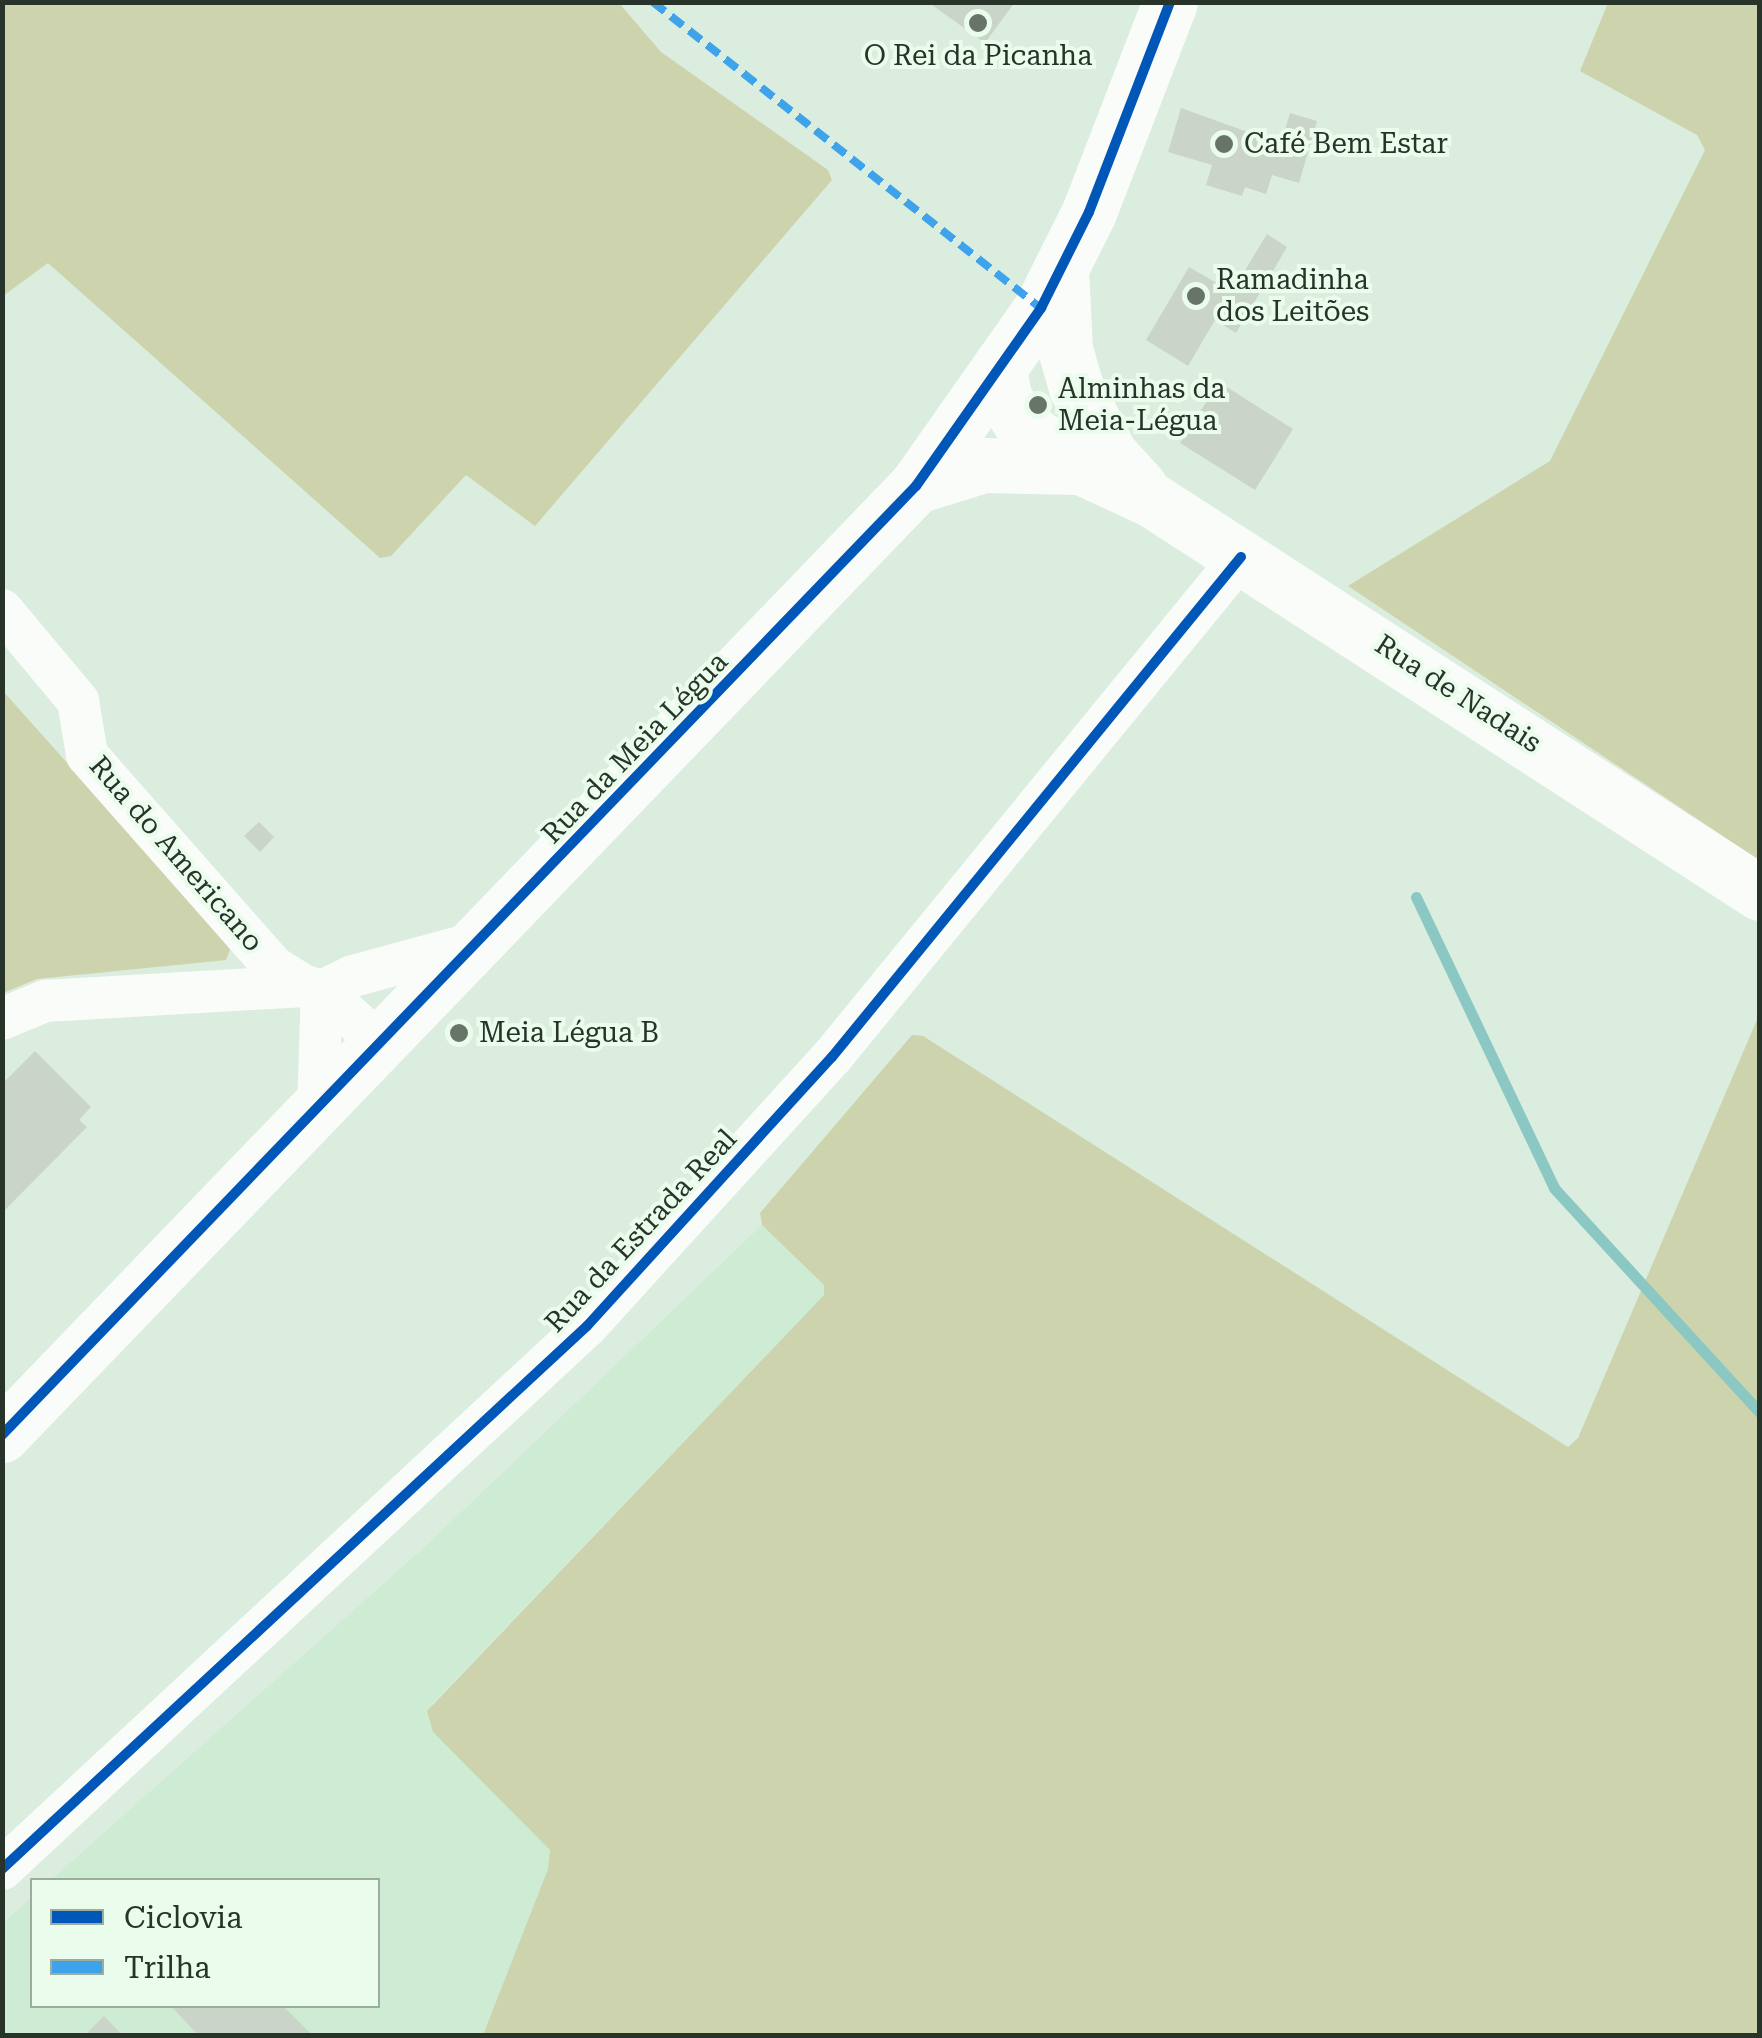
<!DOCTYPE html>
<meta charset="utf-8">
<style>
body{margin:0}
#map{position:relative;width:1762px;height:2038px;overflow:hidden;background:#dbedde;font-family:"Roboto Serif",serif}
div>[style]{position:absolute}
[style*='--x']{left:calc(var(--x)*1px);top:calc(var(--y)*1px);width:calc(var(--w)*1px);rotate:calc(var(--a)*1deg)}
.built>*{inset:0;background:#ceebd3}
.forest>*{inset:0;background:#cdd4ad}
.stream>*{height:11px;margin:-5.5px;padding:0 5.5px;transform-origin:5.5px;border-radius:5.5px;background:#8bc8c3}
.building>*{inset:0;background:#cad4c8}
.street>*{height:42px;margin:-21px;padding:0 21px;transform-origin:21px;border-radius:21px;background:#fafcfa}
.secondary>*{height:55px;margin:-27.5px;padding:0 27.5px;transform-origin:27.5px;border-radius:27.5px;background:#fafcfa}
.primary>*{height:55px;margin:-27.5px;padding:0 27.5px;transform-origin:27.5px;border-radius:27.5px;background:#fafcfa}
.quiet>*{height:8px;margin-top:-4px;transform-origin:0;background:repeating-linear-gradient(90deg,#3ea3eb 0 15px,transparent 0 23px)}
.cycleway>*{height:10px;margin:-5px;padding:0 5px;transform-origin:5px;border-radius:5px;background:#0057b8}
.dots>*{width:28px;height:28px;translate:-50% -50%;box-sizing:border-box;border:5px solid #eafded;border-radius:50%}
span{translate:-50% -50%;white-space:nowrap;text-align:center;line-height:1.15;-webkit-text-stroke:8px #eafded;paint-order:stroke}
.poi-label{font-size:28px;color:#28342a}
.left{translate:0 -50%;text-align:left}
.street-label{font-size:28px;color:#28342a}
.frame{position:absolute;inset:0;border:5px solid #28342a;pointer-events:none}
.legend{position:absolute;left:30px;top:1878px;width:350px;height:130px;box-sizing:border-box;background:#eafded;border:2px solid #9cad9f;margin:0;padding:12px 18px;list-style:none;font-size:30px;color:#28342a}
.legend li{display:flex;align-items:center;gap:20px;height:50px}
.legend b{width:50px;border:2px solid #9cad9f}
</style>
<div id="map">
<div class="built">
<div style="clip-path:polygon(762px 1225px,824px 1285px,824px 1295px,432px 1704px,550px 1850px,548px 1869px,483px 2035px,3px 2035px,2px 1924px,32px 1897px,32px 2006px,378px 2006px,378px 1880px,51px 1880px,427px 1545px)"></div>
</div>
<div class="forest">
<div style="clip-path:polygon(3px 2px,619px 3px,661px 52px,828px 170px,832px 180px,535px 526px,466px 475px,391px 556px,380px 558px,48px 263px,3px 296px)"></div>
<div style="clip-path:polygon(1608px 3px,1759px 3px,1759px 860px,1348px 586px,1550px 461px,1705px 150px,1697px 135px,1580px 71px)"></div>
<div style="clip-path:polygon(2px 690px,224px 938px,230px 950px,226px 960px,37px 979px,3px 993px)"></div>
<div style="clip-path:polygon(1759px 1015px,1759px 2035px,483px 2035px,548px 1869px,550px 1850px,433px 1732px,427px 1711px,824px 1295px,824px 1285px,762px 1225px,760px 1213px,912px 1035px,923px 1036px,1568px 1447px,1578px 1438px)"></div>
</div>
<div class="stream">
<div style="--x:1416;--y:897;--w:322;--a:64.6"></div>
<div style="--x:1554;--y:1188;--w:305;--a:47.5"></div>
</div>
<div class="building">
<div style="clip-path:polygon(928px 2px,1015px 2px,985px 43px)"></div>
<div style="clip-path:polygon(1181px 108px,1281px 144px,1290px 113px,1317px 121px,1299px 183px,1272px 175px,1266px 194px,1245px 187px,1242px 196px,1206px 185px,1212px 165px,1168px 152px)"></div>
<div style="clip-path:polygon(1267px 234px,1287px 247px,1236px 333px,1215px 320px,1188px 366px,1146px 340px,1189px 267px,1232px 292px)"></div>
<div style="clip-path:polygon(1219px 382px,1293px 429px,1255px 490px,1180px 443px)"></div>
<div style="clip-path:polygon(259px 822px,274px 837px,260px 852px,244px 836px)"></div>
<div style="clip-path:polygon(35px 1051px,91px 1107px,79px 1120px,87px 1127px,2px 1213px,2px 1084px)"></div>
<div style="clip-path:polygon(171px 2006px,283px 2006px,313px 2036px,199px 2036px)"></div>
<div style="clip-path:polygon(104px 2016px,123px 2036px,84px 2036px)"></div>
</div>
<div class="street">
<div style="--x:2;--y:610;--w:119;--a:50.1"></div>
<div style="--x:78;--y:701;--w:55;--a:80.5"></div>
<div style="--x:87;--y:755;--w:283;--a:48.6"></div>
<div style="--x:274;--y:967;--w:36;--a:32"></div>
<div style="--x:322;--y:991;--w:34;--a:-26"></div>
<div style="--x:353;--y:976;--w:130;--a:-15.2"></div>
<div style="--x:2;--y:1019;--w:47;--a:-22.7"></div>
<div style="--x:45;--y:1001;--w:260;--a:-3.3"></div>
<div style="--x:305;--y:986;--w:18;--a:16"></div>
<div style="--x:322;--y:991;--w:79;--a:41.9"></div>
<div style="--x:318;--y:1109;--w:118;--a:-88.1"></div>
<div style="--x:2;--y:1869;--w:798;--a:-42.87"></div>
<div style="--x:587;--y:1326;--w:364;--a:-47.7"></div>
<div style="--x:832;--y:1057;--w:646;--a:-50.72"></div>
</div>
<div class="secondary">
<div style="--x:1061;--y:268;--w:81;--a:87.2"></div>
<div style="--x:1065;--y:349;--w:40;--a:74"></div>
<div style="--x:1076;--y:387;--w:74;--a:63.4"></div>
<div style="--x:1109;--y:453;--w:46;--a:47.6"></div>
<div style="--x:999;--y:368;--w:29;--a:80"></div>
<div style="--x:1004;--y:397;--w:36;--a:58"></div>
<div style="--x:1023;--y:427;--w:70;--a:34.6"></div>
<div style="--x:1081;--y:467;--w:78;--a:24.9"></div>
<div style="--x:1152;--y:500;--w:724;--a:32.88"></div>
<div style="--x:916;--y:486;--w:71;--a:-17.2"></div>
<div style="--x:984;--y:465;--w:97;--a:1.2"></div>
</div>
<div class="primary">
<div style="--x:2;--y:1435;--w:1318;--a:-46.08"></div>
<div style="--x:916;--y:486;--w:218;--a:-54.9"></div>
<div style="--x:1041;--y:308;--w:107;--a:-63.4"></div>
<div style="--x:1089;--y:212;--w:225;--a:-68.9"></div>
</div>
<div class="quiet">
<div style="--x:653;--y:2;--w:494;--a:38.3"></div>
</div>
<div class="cycleway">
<div style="--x:2;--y:1435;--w:1318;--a:-46.08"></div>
<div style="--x:916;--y:486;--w:218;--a:-54.9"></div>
<div style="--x:1041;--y:308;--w:107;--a:-63.4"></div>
<div style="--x:1089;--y:212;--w:225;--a:-68.9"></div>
<div style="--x:2;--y:1869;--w:798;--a:-42.87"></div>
<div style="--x:587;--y:1326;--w:364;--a:-47.7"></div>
<div style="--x:832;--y:1057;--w:646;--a:-50.72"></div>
</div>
<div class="dots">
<div style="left:978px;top:23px;background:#677569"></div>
<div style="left:1224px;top:144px;background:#677569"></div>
<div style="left:1196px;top:296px;background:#677569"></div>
<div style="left:1038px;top:405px;background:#677569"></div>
<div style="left:459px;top:1033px;background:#677569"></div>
</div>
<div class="poi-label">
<span style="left:978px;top:56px">O Rei da Picanha</span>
<span class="left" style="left:1244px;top:144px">Café Bem Estar</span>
<span class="left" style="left:1216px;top:296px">Ramadinha<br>dos Leitões</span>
<span class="left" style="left:1058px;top:405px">Alminhas da<br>Meia-Légua</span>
<span class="left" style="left:479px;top:1033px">Meia Légua B</span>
</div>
<div class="street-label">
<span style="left:1458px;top:694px;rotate:33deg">Rua de Nadais</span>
<span style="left:635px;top:748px;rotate:-46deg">Rua da Meia Légua</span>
<span style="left:176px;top:854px;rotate:49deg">Rua do Americano</span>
<span style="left:641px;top:1231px;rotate:-47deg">Rua da Estrada Real</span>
</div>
<div class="frame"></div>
<ul class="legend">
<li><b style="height:12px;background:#0057b8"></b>Ciclovia</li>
<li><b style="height:12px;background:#3ea3eb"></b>Trilha</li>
</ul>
</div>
